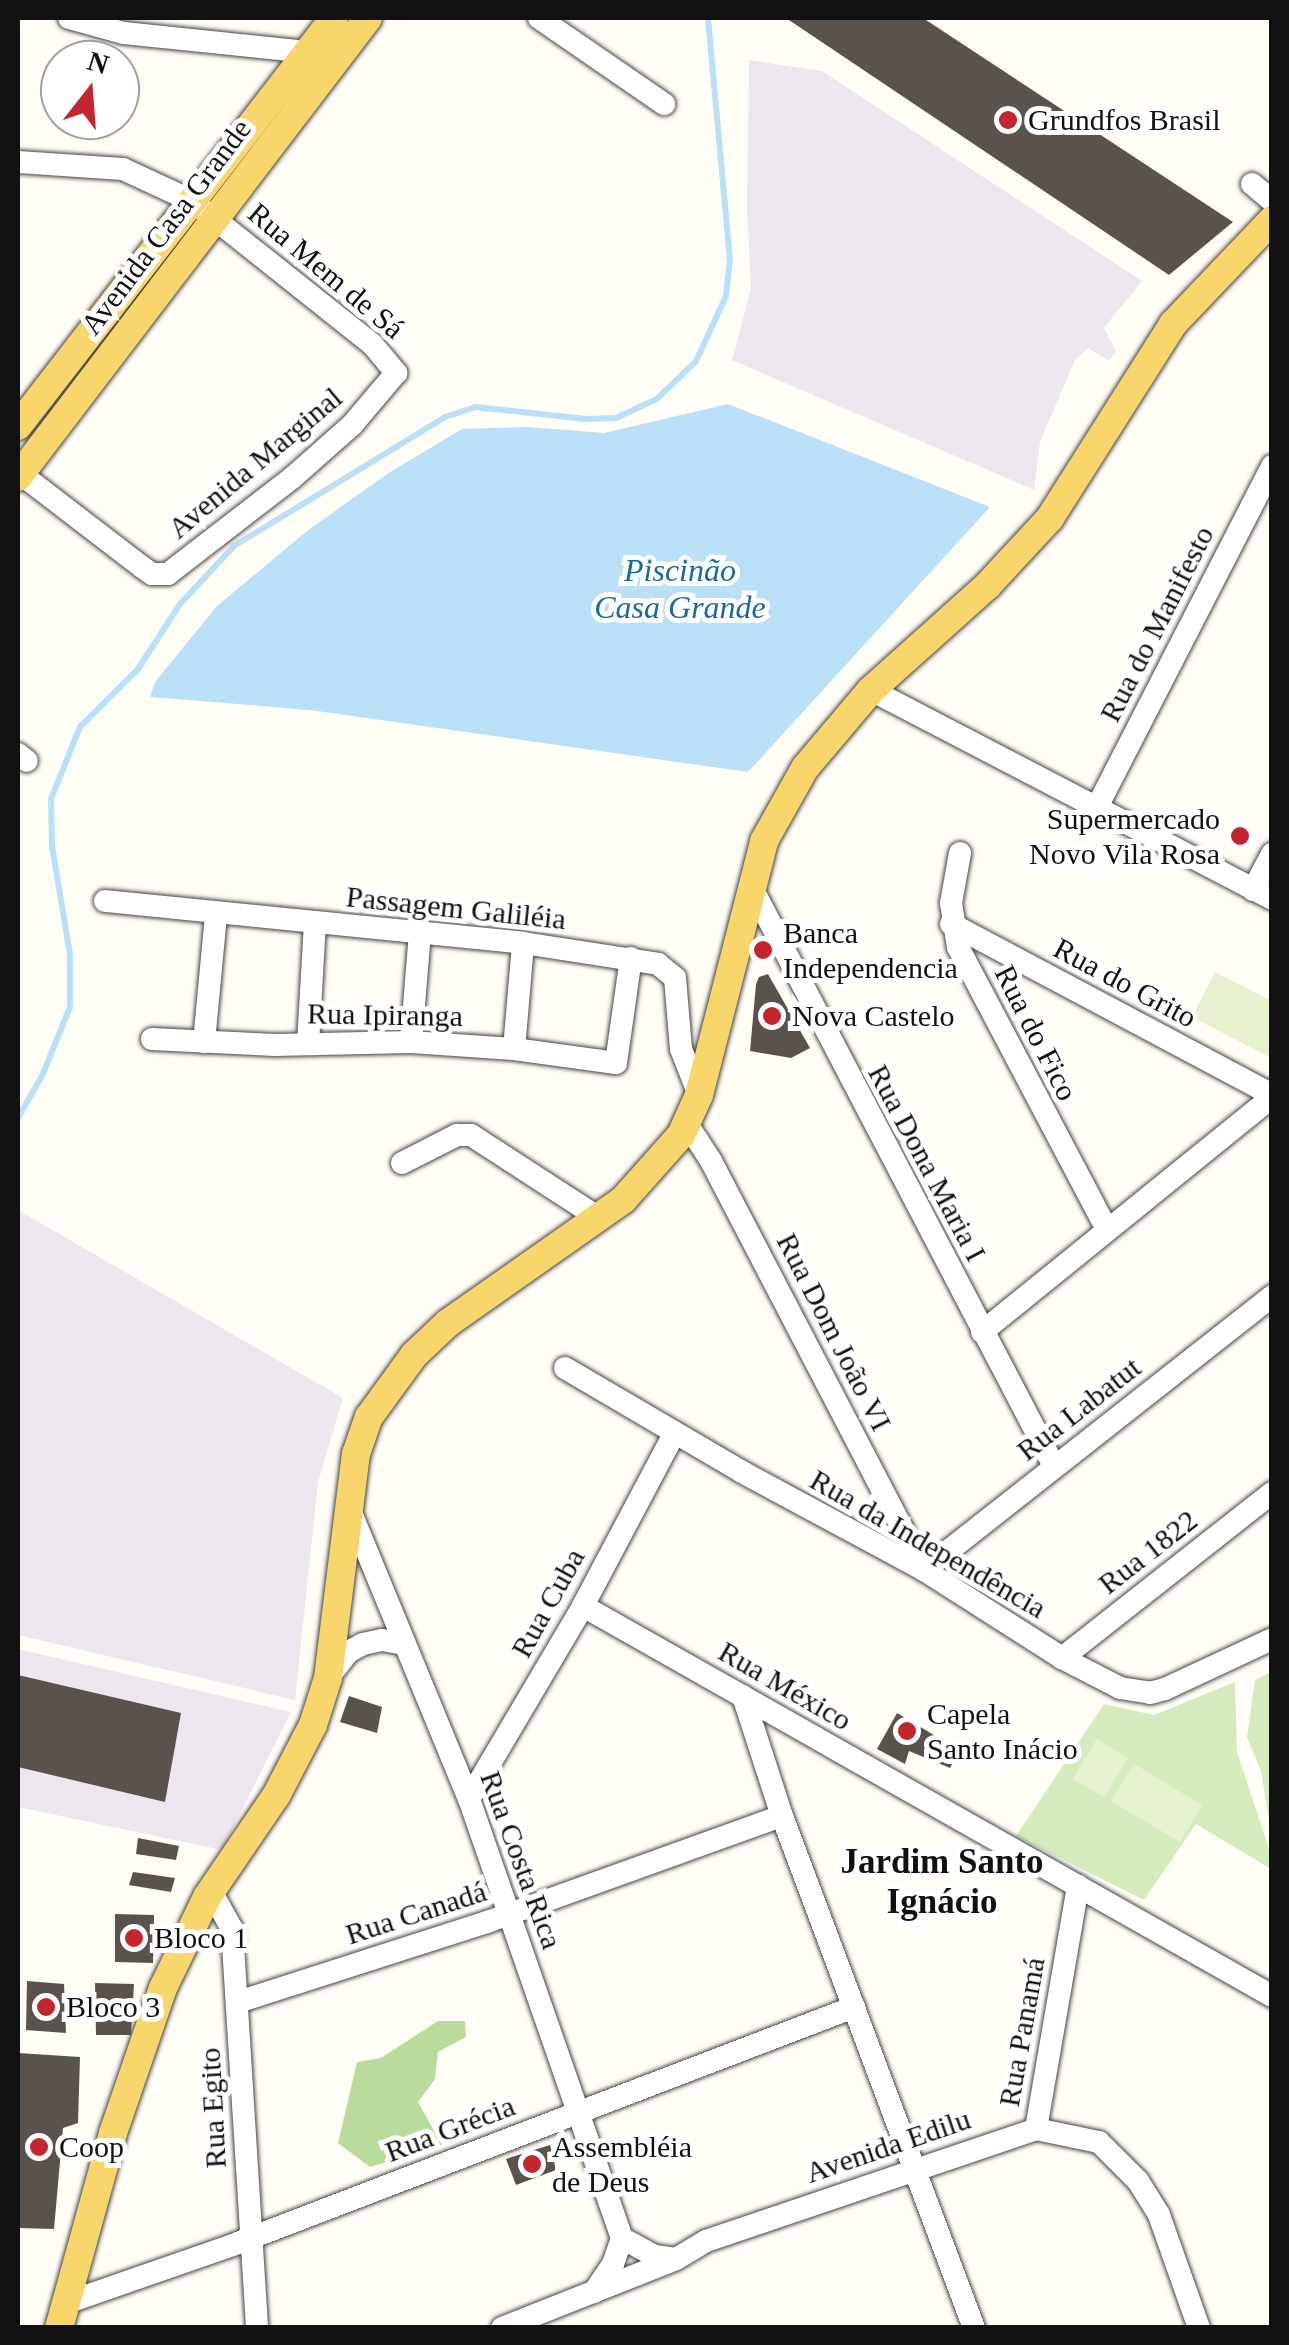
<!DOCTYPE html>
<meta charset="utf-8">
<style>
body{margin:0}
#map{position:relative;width:1289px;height:2345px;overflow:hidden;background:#fffdf5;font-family:"Times New Roman",serif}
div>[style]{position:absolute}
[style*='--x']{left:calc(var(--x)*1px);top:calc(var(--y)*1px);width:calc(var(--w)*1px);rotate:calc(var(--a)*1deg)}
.industrial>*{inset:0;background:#eee6ef}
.green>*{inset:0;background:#d5ebbd}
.forest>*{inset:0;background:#b9dc9c}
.pitch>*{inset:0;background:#e6f2cf}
.water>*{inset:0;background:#b9e0f7}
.stream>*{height:6px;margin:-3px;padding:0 3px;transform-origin:3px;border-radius:3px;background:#b9e0f7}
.building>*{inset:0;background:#5a524d}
.roads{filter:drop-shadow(0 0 2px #444) drop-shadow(0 0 2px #444)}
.minor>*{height:22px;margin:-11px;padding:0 11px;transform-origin:11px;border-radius:11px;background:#fff}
.major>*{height:28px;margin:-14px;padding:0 14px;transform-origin:14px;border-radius:14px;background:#f9d66b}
.dots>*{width:28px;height:28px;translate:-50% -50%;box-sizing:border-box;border:5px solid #fff;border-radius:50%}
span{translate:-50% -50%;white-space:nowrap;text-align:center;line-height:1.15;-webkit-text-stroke:10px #fff;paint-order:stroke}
.poi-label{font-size:30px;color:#111}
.left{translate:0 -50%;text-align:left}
.right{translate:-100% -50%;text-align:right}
.street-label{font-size:30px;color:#111}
.water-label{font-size:32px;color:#1768a6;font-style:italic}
.quarter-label{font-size:35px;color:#111;font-weight:700}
.frame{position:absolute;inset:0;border:20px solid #111;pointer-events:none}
.north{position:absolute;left:40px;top:40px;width:100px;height:100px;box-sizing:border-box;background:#fff;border:2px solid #a0a0a0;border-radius:50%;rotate:17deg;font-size:28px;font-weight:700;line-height:40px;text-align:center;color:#111}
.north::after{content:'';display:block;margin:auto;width:35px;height:45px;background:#c4262e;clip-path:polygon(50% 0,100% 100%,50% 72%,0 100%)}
</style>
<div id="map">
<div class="industrial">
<div style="clip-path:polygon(749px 60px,822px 71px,1142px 281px,1104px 328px,1116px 351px,1109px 361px,1088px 348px,1075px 360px,1040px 442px,1034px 490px,732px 360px,751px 288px,747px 209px)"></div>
<div style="clip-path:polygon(18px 1210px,343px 1398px,318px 1482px,295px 1700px,18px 1635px)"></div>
<div style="clip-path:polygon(18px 1649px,291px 1712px,222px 1850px,18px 1807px)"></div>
</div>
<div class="green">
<div style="clip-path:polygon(1271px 1672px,1271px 1832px,1261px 1771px,1247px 1737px,1255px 1680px)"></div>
<div style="clip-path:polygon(1235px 1682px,1237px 1752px,1271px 1855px,1271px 1869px,1196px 1824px,1144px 1900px,1016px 1836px,1104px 1704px,1154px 1715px)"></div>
</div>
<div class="forest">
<div style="clip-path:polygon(438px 2021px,465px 2021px,466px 2037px,438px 2052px,435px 2079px,418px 2102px,442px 2145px,370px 2167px,338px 2143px,357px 2062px,381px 2058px)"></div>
</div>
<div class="pitch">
<div style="clip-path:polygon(1215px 972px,1271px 1001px,1271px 1058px,1192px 1017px)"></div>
<div style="clip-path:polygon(1097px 1739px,1128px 1758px,1104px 1797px,1073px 1779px)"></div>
<div style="clip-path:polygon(1134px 1764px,1202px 1805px,1180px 1842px,1111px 1801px)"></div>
</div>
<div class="water">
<div style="clip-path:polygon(728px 404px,990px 507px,748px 772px,310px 710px,150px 697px,155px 682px,217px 606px,307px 531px,387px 474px,462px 429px,529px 427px,604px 433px)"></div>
</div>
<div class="stream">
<div style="--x:18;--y:1118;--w:48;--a:-60.3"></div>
<div style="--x:42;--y:1076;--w:74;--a:-67.9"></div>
<div style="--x:70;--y:1007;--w:53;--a:-90"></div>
<div style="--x:70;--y:954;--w:109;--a:-99.5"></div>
<div style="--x:52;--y:847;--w:48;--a:-91.2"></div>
<div style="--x:51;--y:799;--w:78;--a:-68.1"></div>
<div style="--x:80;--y:727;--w:82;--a:-45"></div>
<div style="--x:138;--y:669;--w:77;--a:-57.1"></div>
<div style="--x:180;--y:604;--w:79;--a:-47"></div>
<div style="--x:234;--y:546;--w:247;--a:-31.4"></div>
<div style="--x:445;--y:417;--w:32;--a:-18"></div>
<div style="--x:475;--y:407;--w:112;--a:6.2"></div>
<div style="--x:586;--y:419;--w:30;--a:-2"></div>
<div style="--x:616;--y:418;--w:45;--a:-24.9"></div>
<div style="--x:657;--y:399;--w:54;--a:-44.3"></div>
<div style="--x:696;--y:361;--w:72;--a:-65.2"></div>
<div style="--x:726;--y:296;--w:36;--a:-84"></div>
<div style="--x:730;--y:260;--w:243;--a:-95.2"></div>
</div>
<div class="building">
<div style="clip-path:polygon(786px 18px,923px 18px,1233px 222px,1169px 275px)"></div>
<div style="clip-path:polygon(768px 974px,810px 1048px,791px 1058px,750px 1051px,756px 984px,759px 977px)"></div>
<div style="clip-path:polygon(18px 1675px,181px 1713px,165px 1802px,18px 1767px)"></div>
<div style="clip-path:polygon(349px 1696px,382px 1707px,377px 1733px,340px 1722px)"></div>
<div style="clip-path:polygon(897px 1713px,959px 1750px,950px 1768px,909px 1751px,905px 1764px,877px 1749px)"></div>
<div style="clip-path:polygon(138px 1838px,179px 1846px,176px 1860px,136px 1854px)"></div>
<div style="clip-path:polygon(133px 1872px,175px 1878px,171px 1892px,129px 1885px)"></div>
<div style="clip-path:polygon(115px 1914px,154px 1915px,153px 1963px,115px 1962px)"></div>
<div style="clip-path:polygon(27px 1981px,64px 1984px,66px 2033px,26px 2030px)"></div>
<div style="clip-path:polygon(95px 1983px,134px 1984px,131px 2035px,96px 2035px)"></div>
<div style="clip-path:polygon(18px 2053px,80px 2057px,78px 2123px,63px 2128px,54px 2229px,18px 2228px)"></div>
<div style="clip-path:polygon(550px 2145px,556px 2170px,516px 2185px,506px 2159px)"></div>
</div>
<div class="roads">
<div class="minor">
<div style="--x:69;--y:18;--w:57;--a:15.3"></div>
<div style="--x:124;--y:33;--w:186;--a:5.9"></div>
<div style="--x:539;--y:18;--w:152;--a:34.5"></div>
<div style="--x:18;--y:162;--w:105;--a:3.8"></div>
<div style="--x:123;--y:169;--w:76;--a:24.9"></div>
<div style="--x:192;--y:201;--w:230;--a:38.5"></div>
<div style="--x:372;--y:344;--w:38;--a:50"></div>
<div style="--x:396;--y:373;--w:68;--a:130.2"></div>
<div style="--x:352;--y:425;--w:80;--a:138.5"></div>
<div style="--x:292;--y:478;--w:157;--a:142.3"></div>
<div style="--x:168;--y:574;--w:16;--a:180"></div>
<div style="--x:152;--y:574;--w:12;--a:-145"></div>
<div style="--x:142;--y:567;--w:156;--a:-142.5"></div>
<div style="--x:1252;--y:184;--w:26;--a:40"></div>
<div style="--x:871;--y:690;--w:452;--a:27.5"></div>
<div style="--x:18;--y:754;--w:11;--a:38"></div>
<div style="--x:1096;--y:809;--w:386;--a:-62.8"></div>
<div style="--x:960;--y:853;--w:51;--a:100.2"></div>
<div style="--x:951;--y:903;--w:45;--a:81"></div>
<div style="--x:958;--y:947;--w:320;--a:62.2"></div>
<div style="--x:751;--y:886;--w:654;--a:62.42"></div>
<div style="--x:1253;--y:890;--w:41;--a:-62.2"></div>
<div style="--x:105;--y:901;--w:420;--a:5.7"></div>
<div style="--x:523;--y:943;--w:137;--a:8.8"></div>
<div style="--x:658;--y:964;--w:22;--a:39"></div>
<div style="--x:675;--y:978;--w:71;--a:85.2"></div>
<div style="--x:681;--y:1049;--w:49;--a:68.6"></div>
<div style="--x:951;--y:924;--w:364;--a:28"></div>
<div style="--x:152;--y:1039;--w:123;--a:2.8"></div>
<div style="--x:275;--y:1045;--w:136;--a:-1.3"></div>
<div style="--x:411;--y:1042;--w:103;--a:3.9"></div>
<div style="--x:514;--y:1049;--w:103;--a:7.8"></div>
<div style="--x:616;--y:1063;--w:106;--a:-81.9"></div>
<div style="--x:204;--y:1042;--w:128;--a:-84.6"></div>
<div style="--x:411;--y:1042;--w:110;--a:-85.3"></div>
<div style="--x:308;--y:1044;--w:122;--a:-86.7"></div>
<div style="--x:514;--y:1049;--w:106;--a:-85.1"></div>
<div style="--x:687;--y:1124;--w:44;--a:57"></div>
<div style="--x:711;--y:1161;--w:461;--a:62.5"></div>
<div style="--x:924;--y:1570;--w:443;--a:-38.2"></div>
<div style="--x:402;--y:1163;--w:62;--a:-27"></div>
<div style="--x:457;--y:1135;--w:14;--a:0"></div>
<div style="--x:471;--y:1135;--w:153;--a:33"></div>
<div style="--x:982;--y:1332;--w:373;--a:-39"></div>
<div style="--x:565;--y:1368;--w:205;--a:30.4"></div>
<div style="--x:742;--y:1472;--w:207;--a:28.3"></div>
<div style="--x:924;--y:1570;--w:164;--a:32.5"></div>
<div style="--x:1062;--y:1658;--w:65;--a:27.3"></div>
<div style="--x:1120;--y:1688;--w:30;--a:9"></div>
<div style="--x:1150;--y:1693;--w:16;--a:-15"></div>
<div style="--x:1165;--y:1689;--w:118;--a:-25"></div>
<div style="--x:349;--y:1508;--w:315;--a:67.6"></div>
<div style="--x:469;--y:1799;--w:465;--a:70.8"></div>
<div style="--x:622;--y:2238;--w:28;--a:109"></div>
<div style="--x:613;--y:2264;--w:34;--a:124"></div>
<div style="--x:583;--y:1606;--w:792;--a:29.51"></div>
<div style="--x:1062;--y:1658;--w:267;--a:-38.2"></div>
<div style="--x:328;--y:1678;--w:33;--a:-52"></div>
<div style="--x:348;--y:1652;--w:17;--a:-28"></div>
<div style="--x:363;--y:1644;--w:19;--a:-12"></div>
<div style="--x:382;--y:1640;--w:22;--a:10"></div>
<div style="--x:743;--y:1696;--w:126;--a:72"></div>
<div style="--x:782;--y:1816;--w:547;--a:69.44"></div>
<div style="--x:469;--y:1799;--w:224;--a:-59.4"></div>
<div style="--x:583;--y:1606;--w:195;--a:-62.1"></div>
<div style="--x:211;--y:1891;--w:43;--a:61.1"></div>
<div style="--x:232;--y:1929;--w:400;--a:86.4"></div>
<div style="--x:238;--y:2002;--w:262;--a:-17.8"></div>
<div style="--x:487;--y:1922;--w:313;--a:-19.8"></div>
<div style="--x:1036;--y:2129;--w:247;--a:-80.2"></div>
<div style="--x:622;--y:2238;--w:38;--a:29"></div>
<div style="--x:655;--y:2256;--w:21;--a:8"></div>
<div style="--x:66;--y:2303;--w:179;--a:-19.2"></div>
<div style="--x:235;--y:2244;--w:663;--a:-20.95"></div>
<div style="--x:502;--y:2328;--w:187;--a:-21.6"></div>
<div style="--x:676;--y:2259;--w:35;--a:-31"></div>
<div style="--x:706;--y:2241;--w:348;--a:-18.7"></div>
<div style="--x:1036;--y:2129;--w:64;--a:11.7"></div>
<div style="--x:1099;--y:2142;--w:55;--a:45"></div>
<div style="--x:1138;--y:2181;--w:40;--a:58"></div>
<div style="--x:1159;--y:2215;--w:120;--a:70.5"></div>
</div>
<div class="major">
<div style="--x:18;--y:426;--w:516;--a:-52.24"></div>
<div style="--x:18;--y:477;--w:577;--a:-52.67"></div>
<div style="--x:59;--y:2328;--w:202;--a:-74.5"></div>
<div style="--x:113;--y:2133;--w:153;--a:-71"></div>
<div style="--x:163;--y:1988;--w:101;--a:-64.2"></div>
<div style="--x:207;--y:1897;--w:122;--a:-55.7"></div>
<div style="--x:276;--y:1796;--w:80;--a:-62.5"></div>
<div style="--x:313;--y:1725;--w:49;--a:-72.3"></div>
<div style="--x:328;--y:1678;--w:226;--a:-82.9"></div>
<div style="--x:356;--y:1454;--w:39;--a:-71"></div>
<div style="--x:369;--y:1417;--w:77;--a:-54"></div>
<div style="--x:414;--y:1355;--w:47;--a:-43.3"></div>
<div style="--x:448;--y:1323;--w:214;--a:-35.1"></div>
<div style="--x:623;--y:1200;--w:87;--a:-48.3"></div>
<div style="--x:681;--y:1135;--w:44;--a:-65.8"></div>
<div style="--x:699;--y:1095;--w:262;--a:-75.6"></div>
<div style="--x:764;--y:841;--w:84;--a:-60.7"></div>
<div style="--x:805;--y:768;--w:102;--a:-49.8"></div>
<div style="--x:871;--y:690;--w:157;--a:-41.9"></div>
<div style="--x:988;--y:585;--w:91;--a:-47.2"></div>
<div style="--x:1050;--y:518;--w:230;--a:-57.6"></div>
<div style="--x:1173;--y:324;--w:144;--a:-46.4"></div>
</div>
</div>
<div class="dots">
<div style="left:1008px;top:120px;background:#c4262e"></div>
<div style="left:1240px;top:836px;background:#c4262e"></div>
<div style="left:763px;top:950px;background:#c4262e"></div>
<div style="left:772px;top:1016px;background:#c4262e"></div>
<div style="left:907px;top:1731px;background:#c4262e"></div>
<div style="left:134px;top:1938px;background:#c4262e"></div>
<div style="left:46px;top:2007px;background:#c4262e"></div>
<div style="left:39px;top:2147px;background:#c4262e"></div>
<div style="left:532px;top:2164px;background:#c4262e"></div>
</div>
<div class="poi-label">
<span class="left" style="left:1028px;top:120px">Grundfos Brasil</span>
<span class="right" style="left:1220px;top:836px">Supermercado<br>Novo Vila Rosa</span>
<span class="left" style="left:783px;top:950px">Banca<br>Independencia</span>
<span class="left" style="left:792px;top:1016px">Nova Castelo</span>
<span class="left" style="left:927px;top:1731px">Capela<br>Santo Inácio</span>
<span class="left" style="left:154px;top:1938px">Bloco 1</span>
<span class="left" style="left:66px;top:2007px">Bloco 3</span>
<span class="left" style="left:59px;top:2147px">Coop</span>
<span class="left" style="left:552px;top:2164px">Assembléia<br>de Deus</span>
</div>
<div class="street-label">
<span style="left:166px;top:227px;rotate:-53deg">Avenida Casa Grande</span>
<span style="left:326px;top:271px;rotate:40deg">Rua Mem de Sá</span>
<span style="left:255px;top:463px;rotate:-40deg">Avenida Marginal</span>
<span style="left:1157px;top:624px;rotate:-63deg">Rua do Manifesto</span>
<span style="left:456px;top:908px;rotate:6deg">Passagem Galiléia</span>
<span style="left:1125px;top:983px;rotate:28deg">Rua do Grito</span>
<span style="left:385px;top:1015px;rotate:1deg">Rua Ipiranga</span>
<span style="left:1036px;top:1033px;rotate:63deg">Rua do Fico</span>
<span style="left:927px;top:1163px;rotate:62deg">Rua Dona Maria I</span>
<span style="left:834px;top:1332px;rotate:63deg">Rua Dom João VI</span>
<span style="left:1079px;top:1409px;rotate:-38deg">Rua Labatut</span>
<span style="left:928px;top:1544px;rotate:30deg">Rua da Independência</span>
<span style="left:1148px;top:1552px;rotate:-38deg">Rua 1822</span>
<span style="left:548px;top:1603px;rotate:-61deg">Rua Cuba</span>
<span style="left:785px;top:1686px;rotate:30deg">Rua México</span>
<span style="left:521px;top:1860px;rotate:70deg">Rua Costa Rica</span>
<span style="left:416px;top:1913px;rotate:-18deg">Rua Canadá</span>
<span style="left:1022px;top:2032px;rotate:-80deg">Rua Panamá</span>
<span style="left:213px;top:2108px;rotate:-93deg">Rua Egito</span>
<span style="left:450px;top:2129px;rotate:-21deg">Rua Grécia</span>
<span style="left:888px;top:2146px;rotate:-19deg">Avenida Edilu</span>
</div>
<div class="water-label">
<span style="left:680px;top:589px">Piscinão<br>Casa Grande</span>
</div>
<div class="quarter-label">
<span style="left:942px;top:1882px">Jardim Santo<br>Ignácio</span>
</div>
<div class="frame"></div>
<div class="north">N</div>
</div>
